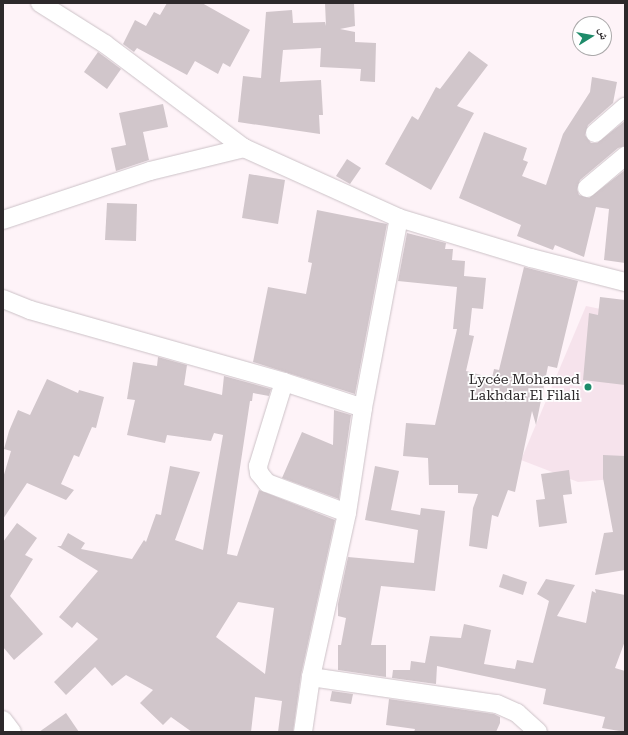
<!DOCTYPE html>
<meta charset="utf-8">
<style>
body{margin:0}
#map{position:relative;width:628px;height:735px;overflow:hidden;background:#fef3f8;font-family:"Roboto Serif","Noto Naskh Arabic",serif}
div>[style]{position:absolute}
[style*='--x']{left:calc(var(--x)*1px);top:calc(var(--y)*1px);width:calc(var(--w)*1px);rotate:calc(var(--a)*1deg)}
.built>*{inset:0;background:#f6e3ec}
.building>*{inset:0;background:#d1c6cb}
.roads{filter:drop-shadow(0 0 1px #ccc2c7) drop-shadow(0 0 1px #ccc2c7)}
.street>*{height:18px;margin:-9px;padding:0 9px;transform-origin:9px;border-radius:9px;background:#fff}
.dots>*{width:11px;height:11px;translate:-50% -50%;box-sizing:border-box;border:2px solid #fff;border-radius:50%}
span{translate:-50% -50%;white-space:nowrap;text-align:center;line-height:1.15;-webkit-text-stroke:3.5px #fff;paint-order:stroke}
.poi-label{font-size:14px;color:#2d292b}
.right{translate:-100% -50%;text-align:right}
.frame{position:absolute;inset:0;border:4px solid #2d292b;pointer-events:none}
.north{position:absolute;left:572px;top:16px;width:40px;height:40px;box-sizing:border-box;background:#fff;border:1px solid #aba9aa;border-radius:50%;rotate:79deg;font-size:11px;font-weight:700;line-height:16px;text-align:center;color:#2d292b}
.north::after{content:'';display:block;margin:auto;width:14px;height:18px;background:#1e8b6a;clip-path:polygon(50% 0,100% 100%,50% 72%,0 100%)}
</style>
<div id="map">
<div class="built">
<div style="clip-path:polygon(586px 306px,625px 314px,625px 478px,578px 482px,521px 460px)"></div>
</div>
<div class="building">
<div style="clip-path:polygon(167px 3px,202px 3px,250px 30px,230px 67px,223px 63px,218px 74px,195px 61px,187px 75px,137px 48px,134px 52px,123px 44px,135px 20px,146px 26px,154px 12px,160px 15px)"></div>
<div style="clip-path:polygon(325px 3px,354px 3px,355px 26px,340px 29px,355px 32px,355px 42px,376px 43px,375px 82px,360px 81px,361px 69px,320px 67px,321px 48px,283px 50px,280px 82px,321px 80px,323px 115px,319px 115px,320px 134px,238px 122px,243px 76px,261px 78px,266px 12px,292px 10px,293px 23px,325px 22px,326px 26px)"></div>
<div style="clip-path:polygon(469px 51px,488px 65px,457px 106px,474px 113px,431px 190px,385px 164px,412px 116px,418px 120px,436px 87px,440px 89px)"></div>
<div style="clip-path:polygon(98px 52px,121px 69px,107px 89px,84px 72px)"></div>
<div style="clip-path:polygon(592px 77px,617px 82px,613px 103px,588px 125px,585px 135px,591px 143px,597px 143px,625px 121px,625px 146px,618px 148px,580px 180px,577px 189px,579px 195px,589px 198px,625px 170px,625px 263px,604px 260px,609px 209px,596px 207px,584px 257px,555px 245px,553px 250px,517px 236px,521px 225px,459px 198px,484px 132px,527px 148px,523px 160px,528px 162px,522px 176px,546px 185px,563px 134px,590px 92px)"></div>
<div style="clip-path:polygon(163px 104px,168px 127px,143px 132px,149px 160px,116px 171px,111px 148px,126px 145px,119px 113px)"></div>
<div style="clip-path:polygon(347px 159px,361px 168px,350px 184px,336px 176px)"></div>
<div style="clip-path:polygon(249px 174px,285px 180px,278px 224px,242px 218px)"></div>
<div style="clip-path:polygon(107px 203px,137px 204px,136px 241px,105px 240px)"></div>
<div style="clip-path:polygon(317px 210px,387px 224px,355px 394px,253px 362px,268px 287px,306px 294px,312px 263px,308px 262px)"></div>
<div style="clip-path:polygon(407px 233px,446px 243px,445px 249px,453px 249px,452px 260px,465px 261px,464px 276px,486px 278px,483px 309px,472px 308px,469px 335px,474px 336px,466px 371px,492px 378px,494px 369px,499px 370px,524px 267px,578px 281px,557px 368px,548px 366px,536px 425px,532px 411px,515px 492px,508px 490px,498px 517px,492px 515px,487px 549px,469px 546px,473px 508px,478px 494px,458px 493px,458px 485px,429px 485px,428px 458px,403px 456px,406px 423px,435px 425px,457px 329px,453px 329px,457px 287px,398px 281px)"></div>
<div style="clip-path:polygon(600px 297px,625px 300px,625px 385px,583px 380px,589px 313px,598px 315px)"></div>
<div style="clip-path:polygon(evenodd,158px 357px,187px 365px,184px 385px,222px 395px,224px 376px,271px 389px,269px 396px,253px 393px,252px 401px,250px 401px,227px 554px,237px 556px,259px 490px,335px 520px,301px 675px,293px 732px,278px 732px,282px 701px,255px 697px,251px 732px,192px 732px,171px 717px,163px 725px,140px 703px,153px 690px,126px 675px,112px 686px,95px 667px,66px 695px,54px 682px,98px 639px,77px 622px,72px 628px,59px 617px,98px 571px,57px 546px,61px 546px,68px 533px,85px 543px,81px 549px,132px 559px,144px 540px,146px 542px,156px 514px,161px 515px,170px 466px,200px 472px,175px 540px,203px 550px,223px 435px,214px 433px,211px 441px,167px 435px,165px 443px,127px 435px,135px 400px,127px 399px,133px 362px,157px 366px,158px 357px,238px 602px,274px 608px,265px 674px,216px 637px,238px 602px)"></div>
<div style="clip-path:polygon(47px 379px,78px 393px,79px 390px,104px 397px,96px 428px,92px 427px,79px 457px,74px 455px,61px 484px,74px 490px,66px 500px,27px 483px,3px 519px,3px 478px,11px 451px,4px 449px,9px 431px,18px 410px,30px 415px)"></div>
<div style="clip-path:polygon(334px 410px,351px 415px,339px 499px,282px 478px,302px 432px,333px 445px)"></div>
<div style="clip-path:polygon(603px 455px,625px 456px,625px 570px,595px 575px,604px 533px,613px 532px,603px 478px)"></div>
<div style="clip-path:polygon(375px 466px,399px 471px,391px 510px,420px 515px,421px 508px,445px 511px,435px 591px,381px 586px,371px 645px,386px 645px,386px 677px,338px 670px,338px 645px,341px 645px,346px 618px,338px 616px,338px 604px,348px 557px,414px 563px,418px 530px,365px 520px)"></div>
<div style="clip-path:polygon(569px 470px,572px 494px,563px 495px,567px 523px,539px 527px,536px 500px,545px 499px,541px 474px)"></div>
<div style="clip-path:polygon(17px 523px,37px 538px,25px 555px,33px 559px,10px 596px,43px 634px,14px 660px,3px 647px,3px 542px)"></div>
<div style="clip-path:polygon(503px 574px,527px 582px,523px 595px,499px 587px)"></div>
<div style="clip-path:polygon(546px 579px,575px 585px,557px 616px,586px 623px,592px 591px,596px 593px,595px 589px,625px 595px,625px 641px,615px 668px,625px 671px,625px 732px,602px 728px,605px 717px,543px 704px,546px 689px,437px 666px,436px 684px,392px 678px,393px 670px,410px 670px,411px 661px,425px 663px,430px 636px,461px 638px,464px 624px,491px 630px,484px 664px,515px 669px,517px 660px,533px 663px,549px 601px,537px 594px)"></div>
<div style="clip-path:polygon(332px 691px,353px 694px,351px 704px,330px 701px)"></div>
<div style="clip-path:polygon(389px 699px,494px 714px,500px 717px,500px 723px,496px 732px,414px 732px,415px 729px,386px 725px)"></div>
<div style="clip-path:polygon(66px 713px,79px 732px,39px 732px)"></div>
</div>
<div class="roads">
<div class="street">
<div style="--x:40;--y:3;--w:77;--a:32.2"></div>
<div style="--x:105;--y:44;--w:174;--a:36.8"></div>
<div style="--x:595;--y:133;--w:40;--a:-41"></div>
<div style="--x:587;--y:188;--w:50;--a:-40.1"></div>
<div style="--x:3;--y:220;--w:155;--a:-18.4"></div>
<div style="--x:150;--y:171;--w:97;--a:-13.7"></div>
<div style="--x:244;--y:148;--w:170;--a:24.3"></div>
<div style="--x:3;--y:299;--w:29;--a:22"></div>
<div style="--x:30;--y:310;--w:264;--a:15.8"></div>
<div style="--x:284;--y:382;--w:83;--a:18.2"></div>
<div style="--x:284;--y:382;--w:88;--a:107.2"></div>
<div style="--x:258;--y:466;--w:7;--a:82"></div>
<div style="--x:259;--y:473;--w:13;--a:51"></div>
<div style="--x:267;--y:483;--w:85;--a:20.6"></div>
<div style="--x:311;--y:677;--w:188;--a:8.3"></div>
<div style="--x:497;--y:704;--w:22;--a:24"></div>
<div style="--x:517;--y:713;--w:28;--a:42"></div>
<div style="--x:3;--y:720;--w:15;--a:53"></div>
<div style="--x:303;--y:732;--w:56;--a:-81.7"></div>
<div style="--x:311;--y:677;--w:168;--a:-77.6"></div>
<div style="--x:347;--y:513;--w:106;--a:-81.3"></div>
<div style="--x:363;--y:408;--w:193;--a:-79.3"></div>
<div style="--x:399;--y:218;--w:138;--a:16.9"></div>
<div style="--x:531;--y:258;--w:97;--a:14.3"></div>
</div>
</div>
<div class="dots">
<div style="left:588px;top:387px;background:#1e8b6a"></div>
</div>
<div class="poi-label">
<span class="right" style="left:580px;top:387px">Lycée Mohamed<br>Lakhdar El Filali</span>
</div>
<div class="frame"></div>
<div class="north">ش</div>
</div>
